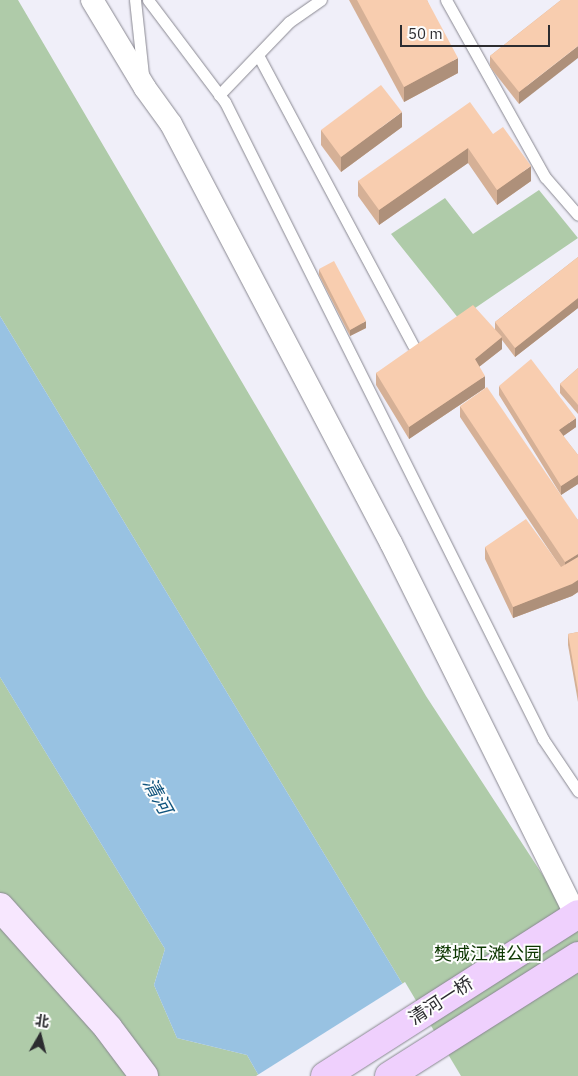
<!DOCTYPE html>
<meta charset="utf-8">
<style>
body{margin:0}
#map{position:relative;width:578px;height:1076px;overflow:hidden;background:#f0eff9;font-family:"IBM Plex Sans","Noto Sans SC",sans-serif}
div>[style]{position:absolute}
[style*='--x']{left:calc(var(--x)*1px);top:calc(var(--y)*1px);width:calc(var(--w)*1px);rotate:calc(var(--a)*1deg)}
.green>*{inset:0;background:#afcba9}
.water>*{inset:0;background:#98c2e2}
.pier>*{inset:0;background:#f0eff9}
.roads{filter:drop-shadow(0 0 1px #898891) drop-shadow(0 0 1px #898891)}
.lane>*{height:11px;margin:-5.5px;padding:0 5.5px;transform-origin:5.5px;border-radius:5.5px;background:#fff}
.street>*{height:22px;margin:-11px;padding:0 11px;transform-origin:11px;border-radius:11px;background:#fff}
.secondary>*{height:28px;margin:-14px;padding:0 14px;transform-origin:14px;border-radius:14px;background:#f7e7fe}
.primary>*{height:28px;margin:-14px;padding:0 14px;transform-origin:14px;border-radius:14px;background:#efd0fd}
.wall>*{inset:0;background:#d5b096}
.shaded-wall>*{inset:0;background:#ae907a}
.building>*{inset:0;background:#f8cdaf}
span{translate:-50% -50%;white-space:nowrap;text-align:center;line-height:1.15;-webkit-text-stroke:4px #fdfdfd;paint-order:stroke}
.park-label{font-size:18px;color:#0c3600}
.street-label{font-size:18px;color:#2c2c30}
.water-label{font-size:19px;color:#10547d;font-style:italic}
.north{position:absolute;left:15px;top:1011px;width:50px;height:50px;-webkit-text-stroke:4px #fdfdfd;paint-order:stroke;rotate:8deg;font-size:14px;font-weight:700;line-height:20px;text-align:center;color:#2c2c30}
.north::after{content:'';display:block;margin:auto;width:18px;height:22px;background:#2c2c30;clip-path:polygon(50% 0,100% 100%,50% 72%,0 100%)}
.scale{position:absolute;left:400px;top:25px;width:150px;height:22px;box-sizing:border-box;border:2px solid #2c2c30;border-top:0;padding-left:6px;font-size:15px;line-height:18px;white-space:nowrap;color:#2c2c30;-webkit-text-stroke:4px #fdfdfd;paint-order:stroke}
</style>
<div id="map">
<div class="green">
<div style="clip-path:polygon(0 0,18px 0,426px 696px,578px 929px,578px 1076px,458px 1076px,0 316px)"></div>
<div style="clip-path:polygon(539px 190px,578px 238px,459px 319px,391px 234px,445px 198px,473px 234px)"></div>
<div style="clip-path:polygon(0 677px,165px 949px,154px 985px,177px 1038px,247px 1055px,259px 1076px,0 1076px)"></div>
</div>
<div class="water">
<div style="clip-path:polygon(0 316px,458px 1076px,259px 1076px,247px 1055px,177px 1038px,154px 985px,165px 949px,0 677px)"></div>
</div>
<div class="pier">
<div style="clip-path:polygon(405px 982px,461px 1076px,256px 1076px)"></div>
</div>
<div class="roads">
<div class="lane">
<div style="--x:135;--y:0;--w:75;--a:83.9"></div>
<div style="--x:148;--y:0;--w:128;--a:53"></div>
<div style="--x:225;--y:102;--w:712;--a:63.47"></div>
<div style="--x:543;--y:739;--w:63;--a:56.1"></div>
<div style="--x:446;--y:0;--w:203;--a:60.8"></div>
<div style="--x:545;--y:177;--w:50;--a:49"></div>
<div style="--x:258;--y:55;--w:329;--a:61.9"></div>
<div style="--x:219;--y:95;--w:101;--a:-46.2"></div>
<div style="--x:289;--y:22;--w:39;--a:-35"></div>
</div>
<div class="street">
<div style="--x:92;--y:0;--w:103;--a:58.9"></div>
<div style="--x:145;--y:88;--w:44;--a:54.2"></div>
<div style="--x:171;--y:124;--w:473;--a:62.3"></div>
<div style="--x:391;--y:543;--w:420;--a:63.6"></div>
</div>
<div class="secondary">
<div style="--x:0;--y:907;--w:162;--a:48.2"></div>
<div style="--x:108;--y:1028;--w:60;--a:53.1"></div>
</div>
<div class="primary">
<div style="--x:325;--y:1076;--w:300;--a:-32.6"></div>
<div style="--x:389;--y:1076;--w:224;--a:-32.4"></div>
</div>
</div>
<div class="wall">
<div style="clip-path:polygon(349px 0,427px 0,458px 73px,404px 102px)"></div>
<div style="clip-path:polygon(561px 0,519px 104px,490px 67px,490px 56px)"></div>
<div style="clip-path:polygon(402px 127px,341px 172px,321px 145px,321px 130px)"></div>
<div style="clip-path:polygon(493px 134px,531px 181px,497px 205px,468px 163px,379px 225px,358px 196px,358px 181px)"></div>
<div style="clip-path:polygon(578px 257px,578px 308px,515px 357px,502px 340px,502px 349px,479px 367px,485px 388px,409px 439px,376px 385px,376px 373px,495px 329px,495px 322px)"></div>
<div style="clip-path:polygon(319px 269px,366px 328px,350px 336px,319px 275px)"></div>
<div style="clip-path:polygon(578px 368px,578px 414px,560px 393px,560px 384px)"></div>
<div style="clip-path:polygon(499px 386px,576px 427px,563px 436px,578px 455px,578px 484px,561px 495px,499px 395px)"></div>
<div style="clip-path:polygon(460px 406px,578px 520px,578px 592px,572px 596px,513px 618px,485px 559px,485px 547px,559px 565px,460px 417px)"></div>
<div style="clip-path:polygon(578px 632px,578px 702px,568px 645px,568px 634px)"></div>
</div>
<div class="shaded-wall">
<div style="clip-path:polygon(578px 46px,578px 58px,519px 104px,519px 92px)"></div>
<div style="clip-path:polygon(458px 58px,458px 73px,404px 102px,404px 87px)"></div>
<div style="clip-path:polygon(402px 112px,402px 127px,341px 172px,341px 157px)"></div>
<div style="clip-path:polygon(468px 148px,468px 163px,379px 225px,379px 210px)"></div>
<div style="clip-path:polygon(531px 166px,531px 181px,497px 205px,497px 190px)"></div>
<div style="clip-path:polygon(578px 298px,578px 308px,515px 357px,515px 348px)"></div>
<div style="clip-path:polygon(366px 321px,366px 328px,350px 336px,350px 330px)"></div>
<div style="clip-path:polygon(502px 337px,502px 349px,475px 370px,475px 359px)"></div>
<div style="clip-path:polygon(485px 376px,485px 388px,409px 439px,409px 427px)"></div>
<div style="clip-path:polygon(576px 418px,576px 427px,559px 439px,559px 430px)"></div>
<div style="clip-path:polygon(578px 475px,578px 484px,561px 495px,561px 486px)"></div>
<div style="clip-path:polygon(578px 554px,578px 565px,565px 574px,565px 562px)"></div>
<div style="clip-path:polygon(578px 580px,578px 592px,572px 596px,513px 618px,513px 607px)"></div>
</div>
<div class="building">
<div style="clip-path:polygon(357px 0,427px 0,458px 58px,404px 87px)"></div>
<div style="clip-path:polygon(561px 0,578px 0,578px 46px,519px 92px,490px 56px)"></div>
<div style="clip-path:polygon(381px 85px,402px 112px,341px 157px,321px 130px)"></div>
<div style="clip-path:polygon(470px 102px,493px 134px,503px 127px,531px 166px,497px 190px,468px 148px,379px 210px,358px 181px)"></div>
<div style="clip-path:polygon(578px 257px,578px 298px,515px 348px,495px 322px)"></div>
<div style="clip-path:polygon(334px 261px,366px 321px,350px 330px,319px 269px)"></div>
<div style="clip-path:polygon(473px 305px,502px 337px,475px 359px,485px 376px,409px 427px,376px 373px)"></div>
<div style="clip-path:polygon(531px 359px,576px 418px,559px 430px,578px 455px,578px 475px,561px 486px,499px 386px)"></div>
<div style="clip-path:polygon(578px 368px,578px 405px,560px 384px)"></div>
<div style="clip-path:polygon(487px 387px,578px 520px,578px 554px,565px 562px,460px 406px)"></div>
<div style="clip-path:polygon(526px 519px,561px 567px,578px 557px,578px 580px,572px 584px,513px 607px,485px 547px)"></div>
<div style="clip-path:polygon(578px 632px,578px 691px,568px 634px)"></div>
</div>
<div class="park-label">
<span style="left:488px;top:954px">樊城江滩公园</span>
</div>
<div class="street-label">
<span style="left:441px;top:1001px;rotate:-33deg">清河一桥</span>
</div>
<div class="water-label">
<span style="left:157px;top:796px;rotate:61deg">清河</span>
</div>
<div class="north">北</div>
<div class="scale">50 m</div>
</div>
